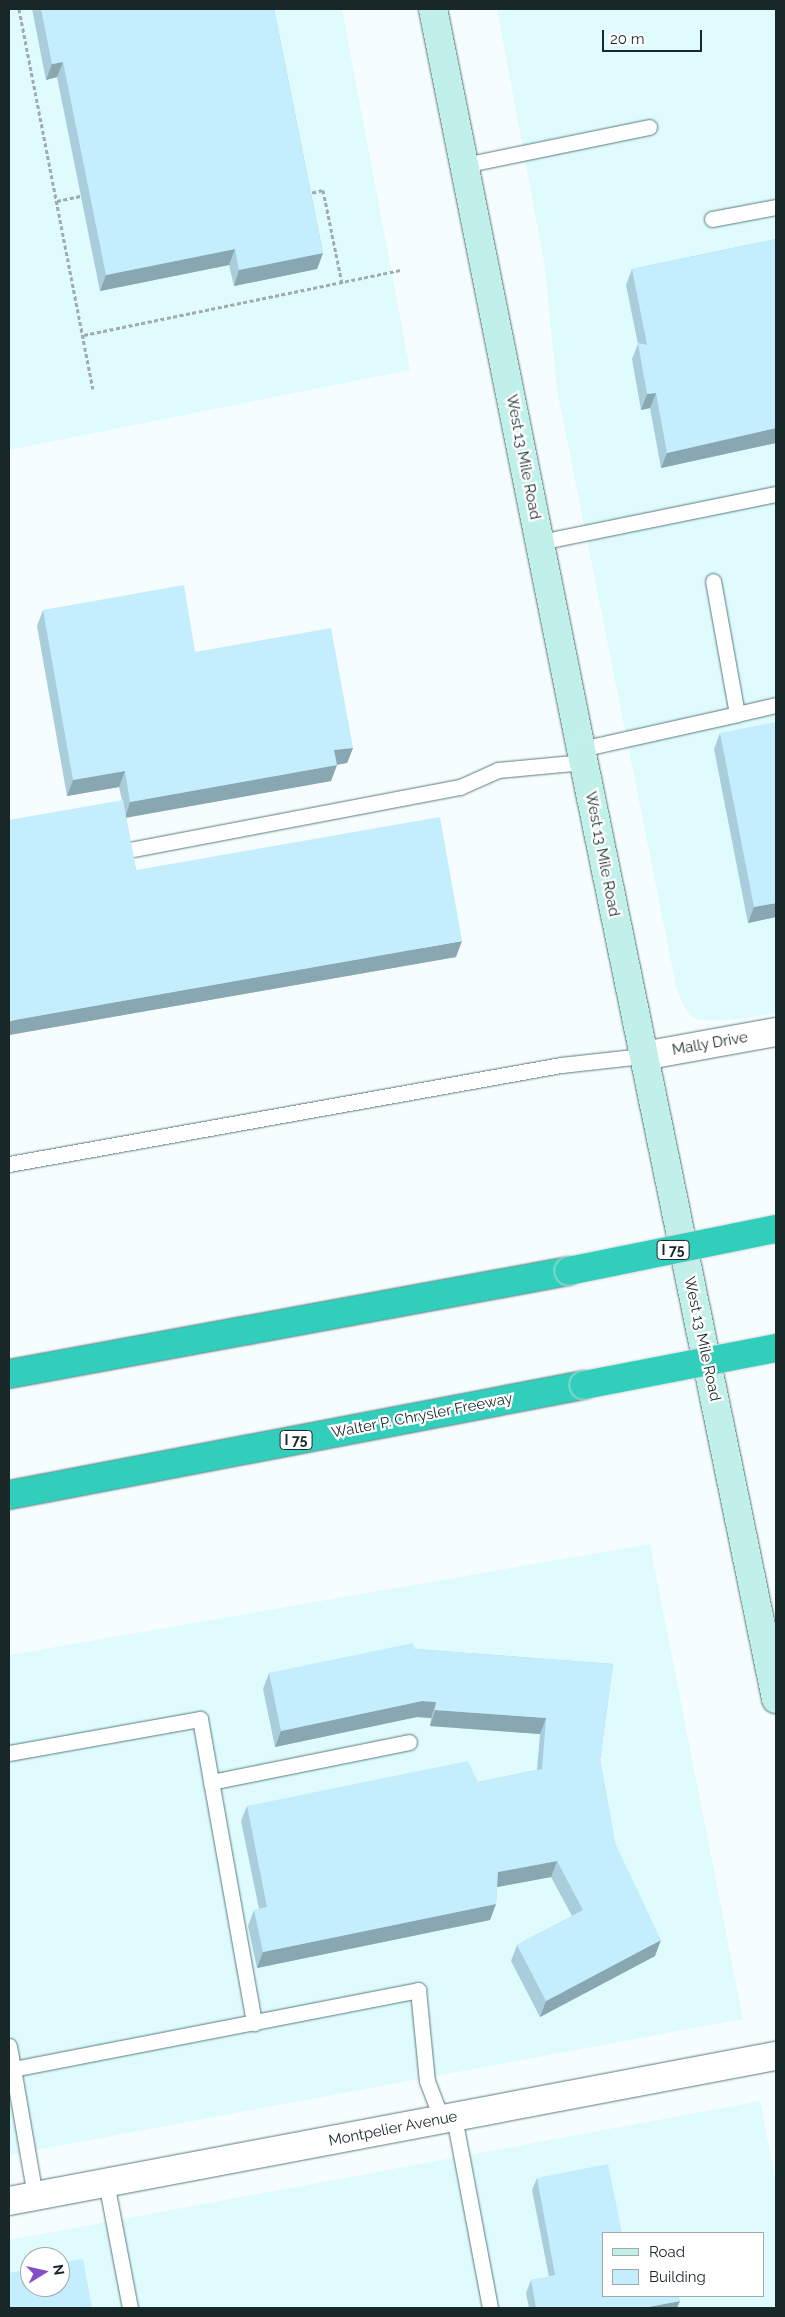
<!DOCTYPE html>
<style>
body{margin:0}
#map{position:relative;width:785px;height:2317px;overflow:hidden;background:#f6fdfe;font-family:Raleway,sans-serif}
div>[style]{position:absolute}
[style*='--x']{left:calc(var(--x)*1px);top:calc(var(--y)*1px);width:calc(var(--w)*1px);rotate:calc(var(--a)*1deg)}
.built>*{inset:0;background:#dffbfd}
.path>*{height:3px;margin-top:-1.5px;transform-origin:0;background:repeating-linear-gradient(90deg,#a1abac 0 4px,transparent 0 6.5px)}
.roads{filter:drop-shadow(0 0 1px #587b7e) drop-shadow(0 0 1px #587b7e)}
.service>*{height:15px;margin:-7.5px;padding:0 7.5px;transform-origin:7.5px;border-radius:7.5px;background:#fff}
.minor>*{height:28px;margin:-14px;padding:0 14px;transform-origin:14px;border-radius:14px;background:#fff}
.secondary>*{height:28px;margin:-14px;padding:0 14px;transform-origin:14px;border-radius:14px;background:#c1f0eb}
.motorway>*{height:28px;margin:-14px;padding:0 14px;transform-origin:14px;border-radius:14px;background:#30cebb}
.bridges{filter:drop-shadow(0 0 1px #d5d8d8) drop-shadow(0 0 1px #d5d8d8)}
.motorway-bridge>*{height:28px;margin:-14px;padding:0 14px;transform-origin:14px;border-radius:14px;background:#30cebb}
.wall>*{inset:0;background:#a9cdda}
.shaded-wall>*{inset:0;background:#89a7b1}
.building>*{inset:0;background:#c4eefd}
span{translate:-50% -50%;white-space:nowrap;text-align:center;line-height:1.15;-webkit-text-stroke:4.5px #fff;paint-order:stroke}
.shield-label span{padding:1px 4px;background:#fff;border:1px solid;border-radius:4px;-webkit-text-stroke-width:0}
.shield-label{font-size:14px;color:#182728;font-weight:700}
.street-label{font-size:15px;color:#182728}
.frame{position:absolute;inset:0;border:10px solid #182728;pointer-events:none}
.legend{position:absolute;left:602px;top:2232px;width:162px;height:65px;box-sizing:border-box;background:#fff;border:1px solid #a3a9a9;margin:0;padding:6px 9px;list-style:none;font-size:15px;color:#182728}
.legend li{display:flex;align-items:center;gap:10px;height:25px}
.legend b{width:25px;border:1px solid #a3a9a9}
.north{position:absolute;left:20px;top:2247px;width:50px;height:50px;box-sizing:border-box;background:#fff;border:1px solid #a3a9a9;border-radius:50%;rotate:81deg;font-size:14px;font-weight:700;line-height:20px;text-align:center;color:#182728}
.north::after{content:'';display:block;margin:auto;width:18px;height:22px;background:#864ec5;clip-path:polygon(50% 0,100% 100%,50% 72%,0 100%)}
.scale{position:absolute;left:602px;top:30px;width:100px;height:22px;box-sizing:border-box;border:2px solid #182728;border-top:0;padding-left:6px;font-size:15px;line-height:18px;white-space:nowrap;color:#182728;-webkit-text-stroke:4px #fff;paint-order:stroke}
</style>
<div id="map">
<div class="built">
<div style="clip-path:polygon(9px 9px,342px 9px,410px 370px,9px 450px)"></div>
<div style="clip-path:polygon(497px 9px,776px 9px,776px 1013px,733px 1020px,699px 1020px,690px 1015px,682px 1003px,676px 986px,557px 390px,545px 267px)"></div>
<div style="clip-path:polygon(650px 1544px,743px 2019px,9px 2155px,9px 1655px)"></div>
<div style="clip-path:polygon(evenodd,760px 2101px,776px 2183px,776px 2308px,9px 2308px,9px 2240px,760px 2101px,604px 2233px,764px 2233px,764px 2296px,604px 2296px,604px 2233px,760px 2101px,30px 2257px,60px 2257px,60px 2287px,30px 2287px,30px 2257px)"></div>
</div>
<div class="path">
<div style="--x:19;--y:9;--w:387;--a:79"></div>
<div style="--x:306;--y:194;--w:17;--a:-13"></div>
<div style="--x:323;--y:190;--w:95;--a:78.5"></div>
<div style="--x:57;--y:201;--w:25;--a:-12"></div>
<div style="--x:84;--y:335;--w:324;--a:-11.6"></div>
</div>
<div class="roads">
<div class="service">
<div style="--x:464;--y:165;--w:189;--a:-11.6"></div>
<div style="--x:712;--y:219;--w:65;--a:-10.6"></div>
<div style="--x:540;--y:542;--w:241;--a:-11.5"></div>
<div style="--x:737;--y:714;--w:40;--a:-13"></div>
<div style="--x:581;--y:749;--w:160;--a:-12.6"></div>
<div style="--x:737;--y:714;--w:135;--a:-100.2"></div>
<div style="--x:134;--y:849;--w:332;--a:-10.8"></div>
<div style="--x:460;--y:787;--w:42;--a:-24.1"></div>
<div style="--x:498;--y:770;--w:86;--a:-5.3"></div>
<div style="--x:9;--y:1164;--w:561;--a:-10.17"></div>
<div style="--x:561;--y:1065;--w:82;--a:-6.3"></div>
<div style="--x:9;--y:1753;--w:194;--a:-10.1"></div>
<div style="--x:200;--y:1719;--w:309;--a:79.9"></div>
<div style="--x:211;--y:1782;--w:202;--a:-11.4"></div>
<div style="--x:9;--y:2046;--w:23;--a:80"></div>
<div style="--x:454;--y:2117;--w:194;--a:79.3"></div>
<div style="--x:106;--y:2182;--w:128;--a:79.2"></div>
<div style="--x:35;--y:2196;--w:129;--a:-99.8"></div>
<div style="--x:13;--y:2069;--w:413;--a:-11"></div>
<div style="--x:418;--y:1990;--w:91;--a:84.4"></div>
<div style="--x:427;--y:2081;--w:42;--a:69"></div>
</div>
<div class="minor">
<div style="--x:643;--y:1056;--w:135;--a:-10.2"></div>
<div style="--x:9;--y:2201;--w:781;--a:-10.71"></div>
</div>
<div class="secondary">
<div style="--x:433;--y:9;--w:755;--a:78.69"></div>
<div style="--x:581;--y:749;--w:970;--a:78.4"></div>
</div>
<div class="motorway">
<div style="--x:9;--y:1374;--w:569;--a:-10.42"></div>
<div style="--x:9;--y:1495;--w:585;--a:-10.83"></div>
</div>
</div>
<div class="bridges">
<div class="motorway-bridge">
<div style="--x:569;--y:1271;--w:211;--a:-11.5"></div>
<div style="--x:584;--y:1385;--w:196;--a:-10.9"></div>
</div>
</div>
<div class="wall">
<div style="clip-path:polygon(32px 9px,274px 9px,323px 253px,317px 269px,234px 286px,229px 265px,100px 291px,57px 77px,46px 80px)"></div>
<div style="clip-path:polygon(776px 239px,776px 443px,661px 468px,650px 408px,641px 410px,632px 359px,638px 344px,626px 285px,632px 269px)"></div>
<div style="clip-path:polygon(43px 610px,195px 652px,353px 748px,347px 763px,337px 765px,331px 781px,126px 817px,136px 870px,456px 957px,9px 1035px,122px 800px,119px 787px,67px 796px,37px 626px)"></div>
<div style="clip-path:polygon(720px 733px,776px 917px,748px 923px,714px 749px)"></div>
<div style="clip-path:polygon(415px 1649px,613px 1664px,600px 1760px,615px 1843px,655px 1956px,540px 2017px,511px 1961px,517px 1945px,572px 1916px,551px 1877px,497px 1887px,496px 1904px,490px 1920px,257px 1968px,248px 1926px,254px 1910px,259px 1909px,241px 1821px,247px 1806px,478px 1782px,537px 1770px,540px 1734px,430px 1726px,431px 1718px,417px 1717px,275px 1747px,263px 1689px,269px 1673px)"></div>
<div style="clip-path:polygon(537px 2178px,604px 2233px,677px 2308px,529px 2308px,526px 2293px,531px 2280px,549px 2277px,532px 2190px)"></div>
</div>
<div class="shaded-wall">
<div style="clip-path:polygon(63px 62px,57px 77px,46px 80px,52px 64px)"></div>
<div style="clip-path:polygon(235px 249px,229px 265px,100px 291px,106px 275px)"></div>
<div style="clip-path:polygon(323px 253px,317px 269px,234px 286px,239px 270px)"></div>
<div style="clip-path:polygon(656px 393px,650px 408px,641px 410px,647px 394px)"></div>
<div style="clip-path:polygon(776px 428px,776px 443px,661px 468px,667px 453px)"></div>
<div style="clip-path:polygon(353px 748px,347px 763px,328px 766px,334px 750px)"></div>
<div style="clip-path:polygon(337px 765px,331px 781px,125px 818px,130px 802px)"></div>
<div style="clip-path:polygon(125px 771px,119px 787px,67px 796px,73px 780px)"></div>
<div style="clip-path:polygon(776px 903px,776px 917px,748px 923px,754px 907px)"></div>
<div style="clip-path:polygon(462px 941px,456px 957px,9px 1035px,9px 1021px)"></div>
<div style="clip-path:polygon(422px 1701px,436px 1702px,431px 1718px,417px 1717px,275px 1747px,281px 1731px)"></div>
<div style="clip-path:polygon(435px 1710px,546px 1718px,540px 1734px,430px 1726px)"></div>
<div style="clip-path:polygon(557px 1861px,551px 1877px,492px 1888px,498px 1872px)"></div>
<div style="clip-path:polygon(496px 1904px,490px 1920px,257px 1968px,263px 1952px)"></div>
<div style="clip-path:polygon(661px 1940px,655px 1956px,540px 2017px,546px 2001px)"></div>
<div style="clip-path:polygon(680px 2301px,677px 2308px,643px 2308px)"></div>
</div>
<div class="building">
<div style="clip-path:polygon(41px 9px,274px 9px,323px 253px,239px 270px,235px 249px,106px 275px,63px 62px,52px 64px)"></div>
<div style="clip-path:polygon(776px 239px,776px 428px,667px 453px,656px 393px,647px 394px,638px 343px,647px 345px,632px 269px)"></div>
<div style="clip-path:polygon(184px 585px,195px 652px,331px 628px,353px 748px,334px 750px,337px 765px,130px 802px,125px 771px,73px 780px,43px 610px)"></div>
<div style="clip-path:polygon(776px 722px,776px 903px,754px 907px,720px 733px)"></div>
<div style="clip-path:polygon(123px 800px,136px 870px,440px 817px,462px 941px,9px 1021px,9px 820px)"></div>
<div style="clip-path:polygon(413px 1643px,415px 1649px,613px 1664px,600px 1760px,615px 1843px,661px 1940px,546px 2001px,517px 1945px,583px 1910px,557px 1861px,498px 1872px,496px 1904px,263px 1952px,254px 1910px,267px 1907px,247px 1806px,468px 1761px,478px 1782px,542px 1769px,546px 1718px,435px 1710px,436px 1702px,422px 1701px,281px 1731px,269px 1673px)"></div>
<div style="clip-path:polygon(608px 2164px,622px 2233px,604px 2233px,604px 2296px,679px 2296px,680px 2301px,643px 2308px,536px 2308px,531px 2280px,555px 2275px,537px 2178px)"></div>
<div style="clip-path:polygon(83px 2259px,92px 2308px,9px 2308px,9px 2273px,30px 2269px,30px 2287px,60px 2287px,60px 2263px)"></div>
</div>
<div class="shield-label">
<span style="left:673px;top:1250px">I 75</span>
<span style="left:296px;top:1440px">I 75</span>
</div>
<div class="street-label">
<span style="left:523px;top:457px;rotate:79deg">West 13 Mile Road</span>
<span style="left:602px;top:854px;rotate:79deg">West 13 Mile Road</span>
<span style="left:710px;top:1044px;rotate:-10deg">Mally Drive</span>
<span style="left:702px;top:1339px;rotate:78deg">West 13 Mile Road</span>
<span style="left:422px;top:1416px;rotate:-11deg">Walter P. Chrysler Freeway</span>
<span style="left:393px;top:2129px;rotate:-11deg">Montpelier Avenue</span>
</div>
<div class="frame"></div>
<ul class="legend">
<li><b style="height:6px;background:#c1f0eb"></b>Road</li>
<li><b style="height:14px;background:#c4eefd"></b>Building</li>
</ul>
<div class="north">N</div>
<div class="scale">20 m</div>
</div>
